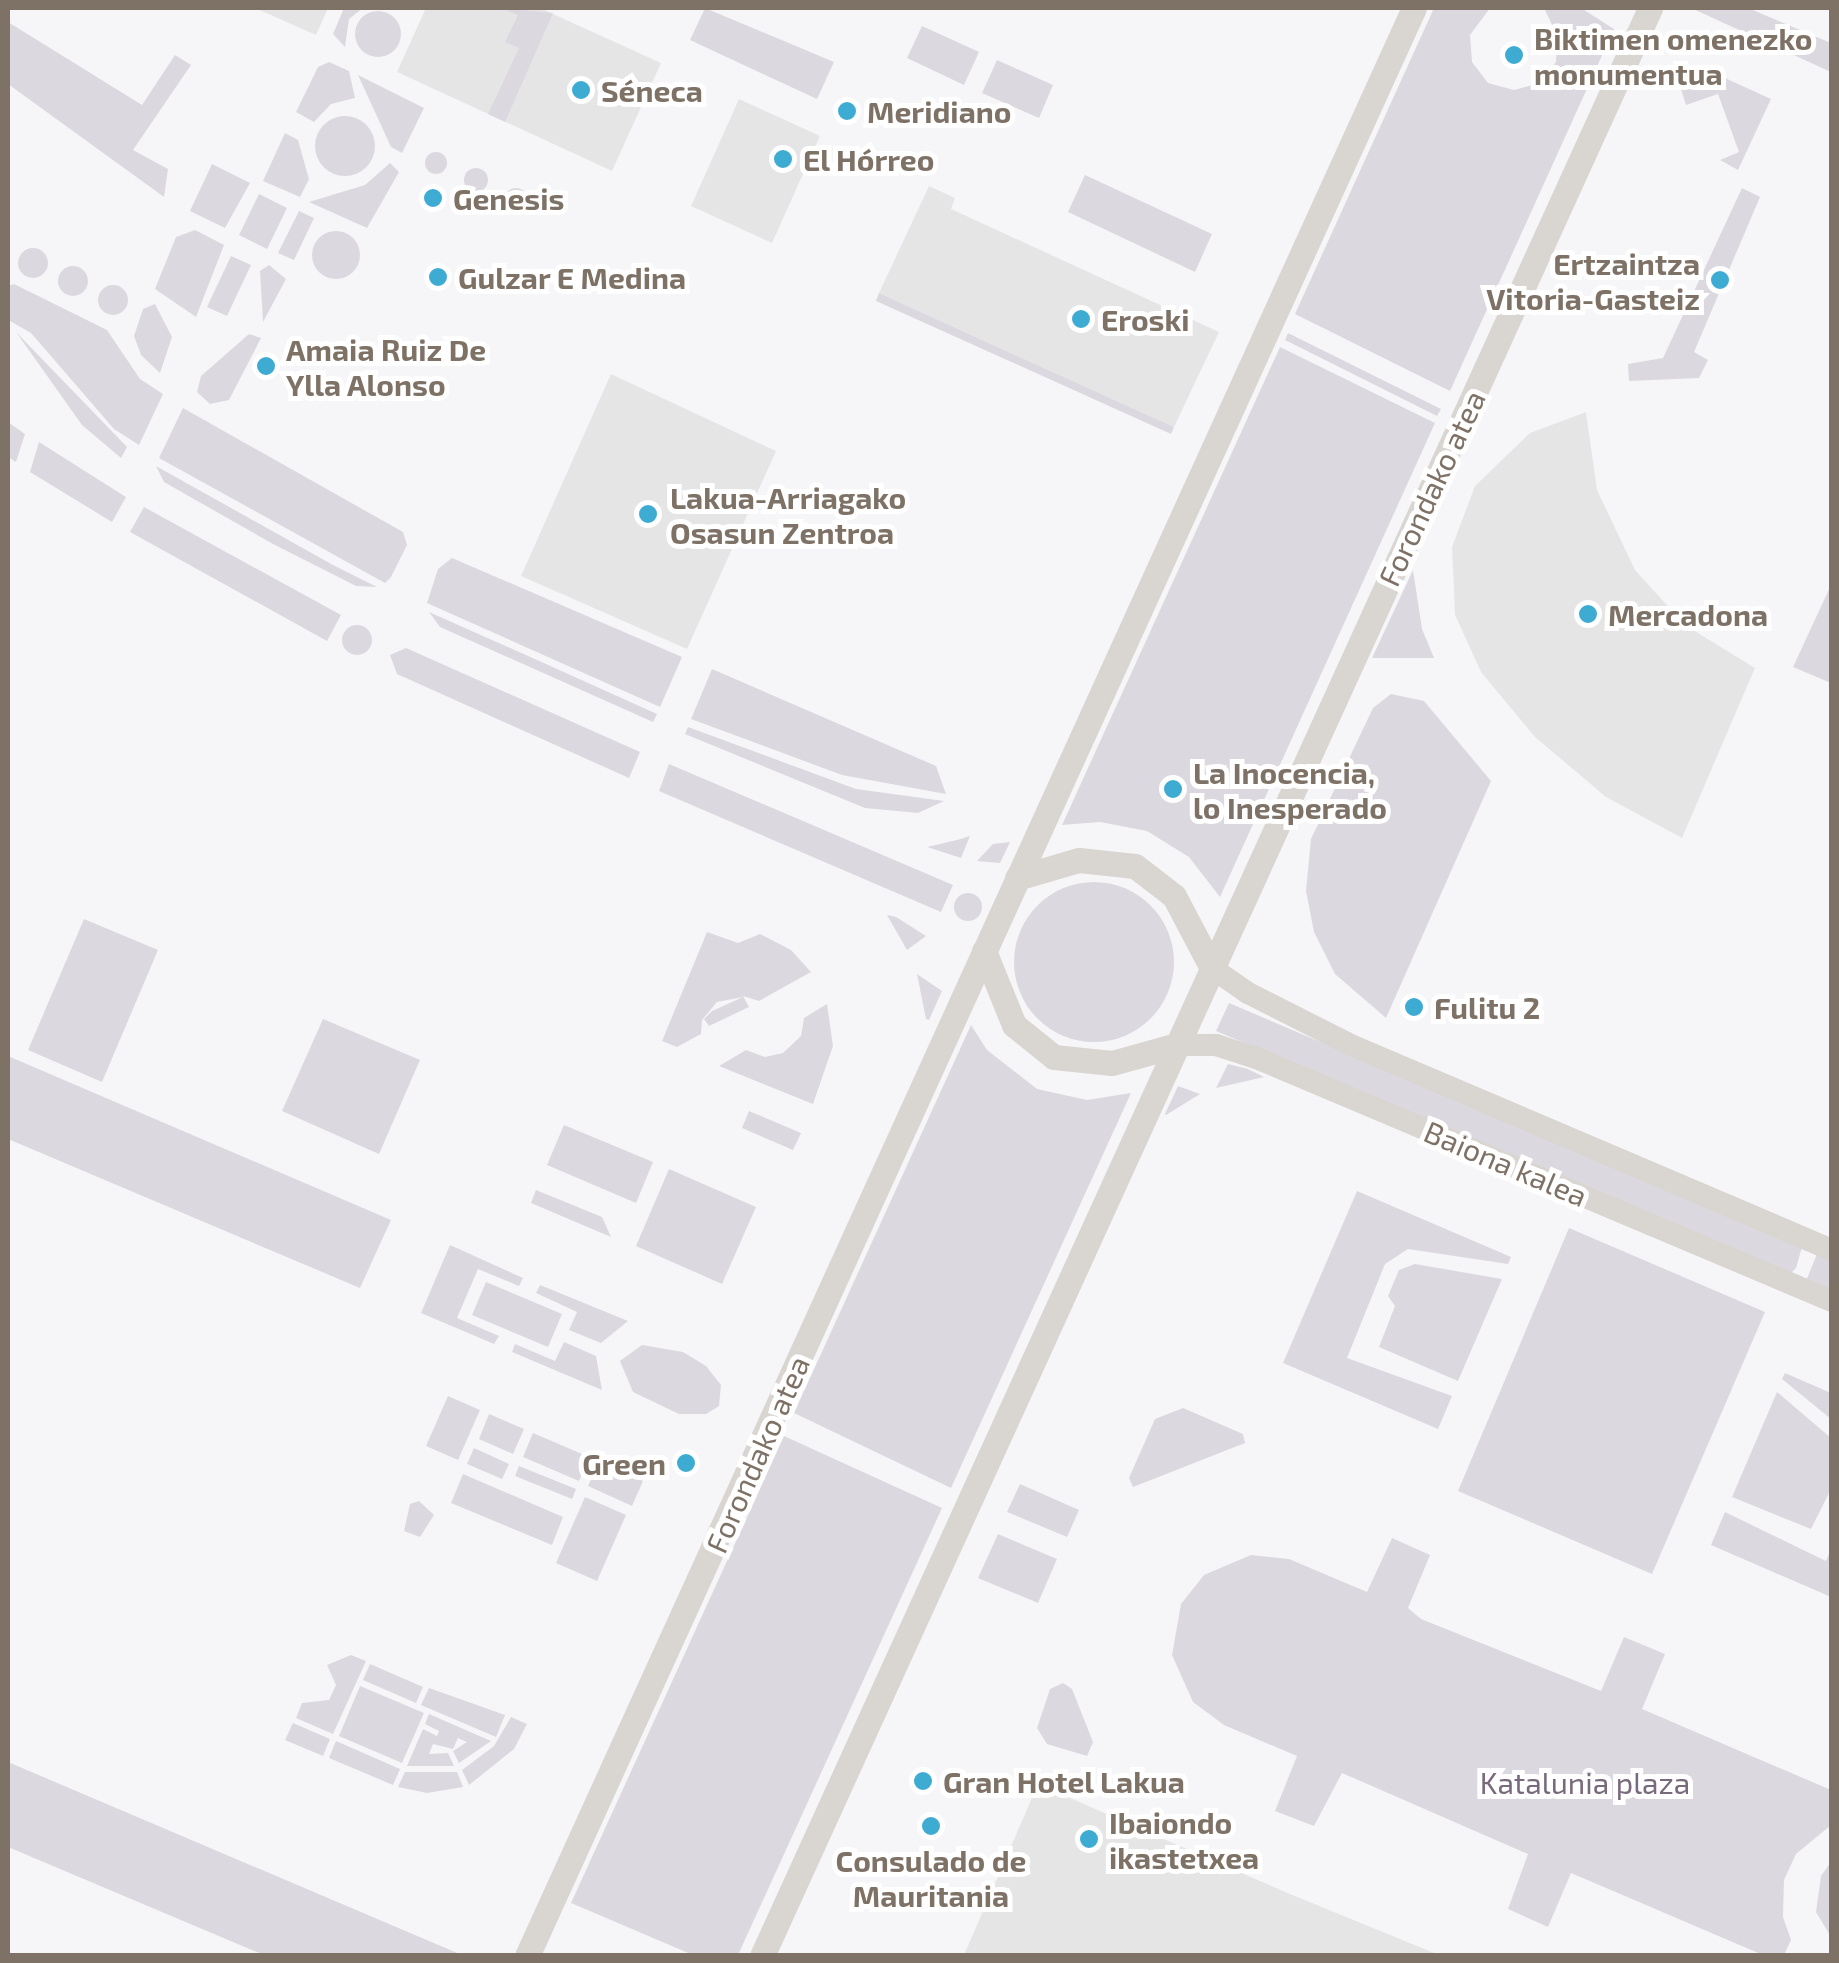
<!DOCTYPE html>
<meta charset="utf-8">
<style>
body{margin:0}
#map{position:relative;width:1839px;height:1963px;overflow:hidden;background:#f6f6f8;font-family:"Exo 2",sans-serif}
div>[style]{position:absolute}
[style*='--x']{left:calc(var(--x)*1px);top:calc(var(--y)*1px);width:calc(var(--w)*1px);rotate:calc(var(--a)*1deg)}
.built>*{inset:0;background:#e6e5e6}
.green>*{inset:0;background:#dcd8df}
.round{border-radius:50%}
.secondary>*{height:22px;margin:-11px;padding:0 11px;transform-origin:11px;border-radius:11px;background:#d9d5d1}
.primary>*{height:25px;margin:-12.5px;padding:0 12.5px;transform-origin:12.5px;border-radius:12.5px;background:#d9d5d1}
.dots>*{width:28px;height:28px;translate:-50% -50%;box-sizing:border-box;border:5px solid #fff;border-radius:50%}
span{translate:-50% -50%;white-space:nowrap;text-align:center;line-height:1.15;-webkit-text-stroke:10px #fff;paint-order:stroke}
.poi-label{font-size:30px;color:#7e7166;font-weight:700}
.left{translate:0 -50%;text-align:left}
.right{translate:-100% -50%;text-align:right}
.street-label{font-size:30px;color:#7e7166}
.park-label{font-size:30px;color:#78697c}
.frame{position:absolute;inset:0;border:10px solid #7e7166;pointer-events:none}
</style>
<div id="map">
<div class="built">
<div style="clip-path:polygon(255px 8px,328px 8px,316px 35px)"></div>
<div style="clip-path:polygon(426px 8px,540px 8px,661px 63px,612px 171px,397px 72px)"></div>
<div style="clip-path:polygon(739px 99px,820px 136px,772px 243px,691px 206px)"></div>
<div style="clip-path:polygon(929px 186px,955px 198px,951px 209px,1219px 332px,1174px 427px,879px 293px)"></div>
<div style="clip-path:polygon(611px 374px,776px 451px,687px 649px,521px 576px)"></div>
<div style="clip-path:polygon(1586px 412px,1597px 490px,1635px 570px,1685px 625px,1755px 668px,1682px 838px,1606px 797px,1535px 737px,1481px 672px,1455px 615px,1452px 547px,1475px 486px,1530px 433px)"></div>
<div style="clip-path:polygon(1038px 1784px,1290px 1894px,1439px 1955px,964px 1955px)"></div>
</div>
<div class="green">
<div style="clip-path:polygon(344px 8px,363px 8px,349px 19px,345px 47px,333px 34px)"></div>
<div style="clip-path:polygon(502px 8px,553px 13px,505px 122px,488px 114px,519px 48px,505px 42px,518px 15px)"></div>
<div style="clip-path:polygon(705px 8px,834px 62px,817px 99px,690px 40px)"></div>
<div style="clip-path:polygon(1434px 8px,1490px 8px,1470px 35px,1472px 62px,1488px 83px,1514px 90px,1539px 83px,1556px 62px,1557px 35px,1544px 8px,1581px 8px,1614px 29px,1450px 391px,1295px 314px)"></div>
<div style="clip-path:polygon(1691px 8px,1748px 8px,1831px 43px,1831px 72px)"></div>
<div class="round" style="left:355px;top:11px;width:46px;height:46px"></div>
<div style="clip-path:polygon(8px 22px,142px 105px,175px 55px,191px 65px,133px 150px,168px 169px,164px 197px,8px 84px)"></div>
<div style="clip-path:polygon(922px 26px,979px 52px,964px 85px,907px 58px)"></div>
<div style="clip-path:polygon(997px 60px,1053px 85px,1039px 118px,982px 93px)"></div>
<div style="clip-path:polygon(329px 62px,349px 71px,355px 98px,331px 104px,314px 122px,296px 112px,318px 67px)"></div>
<div style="clip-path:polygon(358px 75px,424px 108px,402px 153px,391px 147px)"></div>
<div style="clip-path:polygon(1701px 76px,1725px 78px,1771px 99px,1738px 170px,1720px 160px,1739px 152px,1718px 94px,1686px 105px,1678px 80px)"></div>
<div class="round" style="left:315px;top:116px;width:60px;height:60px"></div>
<div style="clip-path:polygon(285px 133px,298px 140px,309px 179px,300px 197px,263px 181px)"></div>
<div class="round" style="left:425px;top:152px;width:22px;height:22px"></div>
<div style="clip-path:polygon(390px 163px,399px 172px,367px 228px,309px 202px,365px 185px)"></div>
<div style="clip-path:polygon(212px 164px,250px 183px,225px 228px,190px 211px)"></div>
<div class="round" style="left:464px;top:168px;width:24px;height:24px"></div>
<div style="clip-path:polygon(1085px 175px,1212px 234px,1195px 272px,1068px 212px)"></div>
<div class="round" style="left:505px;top:188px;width:22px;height:22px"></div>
<div style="clip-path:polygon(1742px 188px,1760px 197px,1694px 352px,1708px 360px,1699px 378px,1629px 381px,1628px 364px,1663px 358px)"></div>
<div style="clip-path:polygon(259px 194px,287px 208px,267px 249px,239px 235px)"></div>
<div style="clip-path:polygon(299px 211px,314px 218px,294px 260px,278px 253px)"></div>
<div style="clip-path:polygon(195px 230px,224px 245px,196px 317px,155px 289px,176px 237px)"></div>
<div class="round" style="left:312px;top:231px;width:48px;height:48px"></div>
<div class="round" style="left:18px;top:248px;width:30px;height:30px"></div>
<div style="clip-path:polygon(231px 256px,251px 265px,227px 316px,207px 307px)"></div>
<div style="clip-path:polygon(269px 265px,286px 279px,263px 322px,260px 271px)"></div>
<div class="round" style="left:58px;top:266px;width:30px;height:30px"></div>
<div style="clip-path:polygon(14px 284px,107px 330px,140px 379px,163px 394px,139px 445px,114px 429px,31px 333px,10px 321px,8px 286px)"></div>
<div class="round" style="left:98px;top:285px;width:30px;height:30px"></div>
<div style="clip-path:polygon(879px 293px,1174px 427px,1171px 434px,876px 301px)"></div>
<div style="clip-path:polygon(155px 304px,172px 337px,160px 373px,141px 355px,134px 336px,143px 309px)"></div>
<div style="clip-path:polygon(16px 332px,127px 447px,121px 458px,82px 425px)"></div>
<div style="clip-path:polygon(1288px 333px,1441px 409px,1437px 416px,1285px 340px)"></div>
<div style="clip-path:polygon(249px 334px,261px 338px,229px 400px,210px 404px,197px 392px,201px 376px)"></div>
<div style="clip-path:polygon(1280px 347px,1435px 423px,1220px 897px,1189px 857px,1147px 831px,1100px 822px,1062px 825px)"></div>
<div style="clip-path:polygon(183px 408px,403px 532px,407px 545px,391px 577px,385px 583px,159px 458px)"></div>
<div style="clip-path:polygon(8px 422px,25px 434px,16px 462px,8px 457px)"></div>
<div style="clip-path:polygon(39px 442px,126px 497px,112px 522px,30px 472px)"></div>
<div style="clip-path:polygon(156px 466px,333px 565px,377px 587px,356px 586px,273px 544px,164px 482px)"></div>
<div style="clip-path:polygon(144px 507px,341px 615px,327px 641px,130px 532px)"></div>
<div style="clip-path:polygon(452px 558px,682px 657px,660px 707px,427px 603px,438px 569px)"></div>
<div style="clip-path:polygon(1413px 570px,1422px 629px,1434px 658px,1372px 658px)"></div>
<div style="clip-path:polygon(1831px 585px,1831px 683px,1793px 667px)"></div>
<div style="clip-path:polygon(429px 612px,546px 664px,657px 714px,653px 722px,440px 627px)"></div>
<div class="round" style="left:342px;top:625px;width:30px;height:30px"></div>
<div style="clip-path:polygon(406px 648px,640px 752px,629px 778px,397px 674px,390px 655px)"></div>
<div style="clip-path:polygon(712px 669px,936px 766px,946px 794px,842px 775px,691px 719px)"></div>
<div style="clip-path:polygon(1391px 694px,1424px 701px,1491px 781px,1386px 1018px,1335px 974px,1314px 932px,1306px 891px,1311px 839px,1373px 708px)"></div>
<div style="clip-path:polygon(688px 727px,856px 789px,944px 801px,918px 813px,865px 808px,685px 734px)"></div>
<div style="clip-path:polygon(669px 764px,953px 885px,941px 912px,659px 791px)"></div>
<div style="clip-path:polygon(970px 836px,961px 858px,927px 847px,957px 840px)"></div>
<div style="clip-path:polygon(1010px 842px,1000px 863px,977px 861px,993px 844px)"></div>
<div class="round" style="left:1014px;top:882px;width:160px;height:160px"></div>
<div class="round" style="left:954px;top:893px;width:28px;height:28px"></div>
<div style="clip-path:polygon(887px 915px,896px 917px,926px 936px,907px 950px)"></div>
<div style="clip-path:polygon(84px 919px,158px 950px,102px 1082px,28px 1050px)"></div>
<div style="clip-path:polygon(707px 932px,738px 943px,760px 934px,791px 950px,811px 972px,759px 1001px,743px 996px,749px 1007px,709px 1026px,704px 1019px,712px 1011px,743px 997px,717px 1002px,702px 1020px,701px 1034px,677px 1047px,662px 1041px)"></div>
<div style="clip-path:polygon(917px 974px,942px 991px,929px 1020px,926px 1019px)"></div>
<div style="clip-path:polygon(1229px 1003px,1802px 1247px,1796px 1268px,1790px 1274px,1216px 1031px)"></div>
<div style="clip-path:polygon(827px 1004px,833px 1046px,813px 1104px,719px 1066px,746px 1050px,765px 1057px,783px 1053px,801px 1036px,804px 1018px)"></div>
<div style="clip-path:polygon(323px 1019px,420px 1060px,379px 1154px,282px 1111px)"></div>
<div style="clip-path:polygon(971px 1025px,987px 1050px,1037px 1089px,1087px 1100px,1131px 1093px,951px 1488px,794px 1413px)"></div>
<div style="clip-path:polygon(8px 1056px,391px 1220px,360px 1288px,8px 1139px)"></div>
<div style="clip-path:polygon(1228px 1064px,1248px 1069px,1264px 1077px,1216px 1088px)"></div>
<div style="clip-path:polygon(1178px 1086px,1200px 1094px,1166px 1115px,1165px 1114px)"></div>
<div style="clip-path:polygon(749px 1111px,801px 1133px,793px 1150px,742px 1128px)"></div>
<div style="clip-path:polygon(564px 1125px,653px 1162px,636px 1203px,547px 1165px)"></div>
<div style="clip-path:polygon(669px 1169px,756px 1207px,722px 1284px,636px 1246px)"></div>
<div style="clip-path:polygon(536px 1190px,602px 1217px,611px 1237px,531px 1203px)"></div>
<div style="clip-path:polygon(1357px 1191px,1511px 1257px,1508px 1264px,1408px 1249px,1385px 1264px,1347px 1358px,1452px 1396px,1438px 1429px,1283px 1363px)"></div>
<div style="clip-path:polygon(1569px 1228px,1765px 1312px,1652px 1574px,1458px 1491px)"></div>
<div style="clip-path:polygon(450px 1245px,523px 1278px,519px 1286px,478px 1269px,457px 1318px,499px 1336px,494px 1344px,421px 1313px)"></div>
<div style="clip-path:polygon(1817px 1254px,1831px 1260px,1831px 1292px,1806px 1281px)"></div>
<div style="clip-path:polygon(1415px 1264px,1502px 1279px,1458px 1381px,1379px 1347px,1395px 1306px,1388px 1296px,1399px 1270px)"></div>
<div style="clip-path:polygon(486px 1282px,562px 1314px,548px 1347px,472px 1315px)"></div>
<div style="clip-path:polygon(540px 1285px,628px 1321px,601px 1343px,569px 1330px,577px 1312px,536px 1293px)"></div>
<div style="clip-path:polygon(564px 1342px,596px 1356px,602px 1390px,512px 1352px,515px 1344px,555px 1361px)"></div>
<div style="clip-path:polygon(642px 1345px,683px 1352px,706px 1366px,721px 1385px,719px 1406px,706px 1414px,679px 1414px,633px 1392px,620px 1361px)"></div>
<div style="clip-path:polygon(1785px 1373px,1831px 1393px,1831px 1419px,1782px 1379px)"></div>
<div style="clip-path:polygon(1777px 1392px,1831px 1438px,1831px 1489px,1811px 1529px,1732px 1497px)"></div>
<div style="clip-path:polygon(448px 1396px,480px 1410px,458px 1460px,426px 1446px)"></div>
<div style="clip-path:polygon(1183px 1408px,1243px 1434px,1245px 1443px,1133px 1487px,1129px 1478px,1155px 1419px)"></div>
<div style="clip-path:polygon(489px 1414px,524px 1429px,513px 1454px,479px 1439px)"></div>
<div style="clip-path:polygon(533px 1433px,589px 1457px,579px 1481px,523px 1457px)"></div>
<div style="clip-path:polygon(784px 1436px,942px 1508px,738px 1955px,693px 1955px,571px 1903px)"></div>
<div style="clip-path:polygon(474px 1448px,509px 1464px,502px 1479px,467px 1464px)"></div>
<div style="clip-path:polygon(599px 1462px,643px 1481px,632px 1506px,588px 1486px)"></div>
<div style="clip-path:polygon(519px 1466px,576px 1489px,572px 1499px,515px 1476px)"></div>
<div style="clip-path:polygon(463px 1474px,563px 1517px,552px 1545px,451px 1503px)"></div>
<div style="clip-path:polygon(1020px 1484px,1079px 1510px,1067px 1537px,1007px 1512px)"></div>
<div style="clip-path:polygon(585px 1497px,626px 1515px,597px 1581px,556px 1563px)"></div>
<div style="clip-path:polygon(419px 1501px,434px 1515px,420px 1537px,404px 1531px,410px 1504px)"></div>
<div style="clip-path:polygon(1725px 1512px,1826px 1561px,1831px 1549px,1831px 1597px,1711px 1545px)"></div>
<div style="clip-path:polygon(998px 1534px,1057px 1559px,1038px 1603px,978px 1578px)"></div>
<div style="clip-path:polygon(1392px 1538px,1430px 1555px,1408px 1608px,1421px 1619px,1601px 1691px,1624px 1637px,1665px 1654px,1642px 1709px,1831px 1790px,1831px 1825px,1796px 1854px,1784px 1880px,1783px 1917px,1791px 1940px,1784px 1955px,1763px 1955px,1571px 1873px,1548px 1927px,1508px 1909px,1528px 1854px,1342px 1773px,1314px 1826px,1275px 1811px,1297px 1756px,1224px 1725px,1193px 1702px,1172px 1655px,1181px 1604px,1204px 1575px,1251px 1555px,1289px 1559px,1367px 1592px)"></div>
<div style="clip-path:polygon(351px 1655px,366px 1661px,333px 1734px,296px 1718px,302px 1703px,329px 1700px,336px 1685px,327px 1665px)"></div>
<div style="clip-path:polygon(370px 1664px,423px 1687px,416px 1703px,363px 1680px)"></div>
<div style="clip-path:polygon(1063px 1683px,1072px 1689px,1093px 1742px,1087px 1756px,1047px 1744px,1037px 1728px,1050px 1689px)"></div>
<div style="clip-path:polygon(360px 1686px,424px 1713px,402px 1763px,339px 1736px)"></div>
<div style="clip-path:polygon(429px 1688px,505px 1715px,496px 1737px,421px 1705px)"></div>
<div style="clip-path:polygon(429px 1714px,491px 1741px,459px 1763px,453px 1751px,467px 1742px,458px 1738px,453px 1749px,433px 1744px,429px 1754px,448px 1753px,454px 1766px,407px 1766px,423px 1729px,437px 1736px,439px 1731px,425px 1724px)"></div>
<div style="clip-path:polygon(511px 1717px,527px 1724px,514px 1749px,469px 1785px,462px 1770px,494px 1746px)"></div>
<div style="clip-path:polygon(293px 1723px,330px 1739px,323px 1756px,285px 1740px)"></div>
<div style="clip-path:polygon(336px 1741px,400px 1769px,393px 1785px,329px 1758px)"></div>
<div style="clip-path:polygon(8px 1762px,462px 1955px,264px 1955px,8px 1847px)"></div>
<div style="clip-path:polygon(405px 1772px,457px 1772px,463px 1787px,427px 1793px,398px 1787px)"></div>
<div style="clip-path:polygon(1831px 1862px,1831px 1937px,1816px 1912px,1821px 1876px)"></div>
</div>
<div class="secondary">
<div style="--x:1212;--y:968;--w:44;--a:34.8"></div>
<div style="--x:1248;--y:993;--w:115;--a:26.8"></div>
<div style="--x:1351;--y:1045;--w:523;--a:23.08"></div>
<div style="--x:1177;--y:1045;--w:39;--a:0"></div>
<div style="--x:1216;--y:1045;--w:40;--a:18"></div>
<div style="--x:1254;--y:1057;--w:627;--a:22.89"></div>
</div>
<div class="primary">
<div style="--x:1017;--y:878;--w:65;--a:-16.2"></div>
<div style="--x:1079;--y:860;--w:56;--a:6.1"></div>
<div style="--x:1135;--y:866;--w:49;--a:37.6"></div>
<div style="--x:1174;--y:896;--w:81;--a:62.2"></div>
<div style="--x:984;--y:951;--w:80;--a:67.9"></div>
<div style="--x:1014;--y:1025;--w:51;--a:38.7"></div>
<div style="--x:1054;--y:1057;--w:58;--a:5.9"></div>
<div style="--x:1112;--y:1063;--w:67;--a:-15.5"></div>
<div style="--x:527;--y:1956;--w:2140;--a:-65.52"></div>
<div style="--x:762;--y:1956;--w:2141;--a:-65.49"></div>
</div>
<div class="dots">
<div style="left:1514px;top:55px;background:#3dabd2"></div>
<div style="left:581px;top:90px;background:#3dabd2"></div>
<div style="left:847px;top:111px;background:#3dabd2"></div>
<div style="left:783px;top:159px;background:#3dabd2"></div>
<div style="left:433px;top:198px;background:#3dabd2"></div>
<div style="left:438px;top:277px;background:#3dabd2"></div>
<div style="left:1720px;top:280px;background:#3dabd2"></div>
<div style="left:1081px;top:319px;background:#3dabd2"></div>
<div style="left:266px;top:366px;background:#3dabd2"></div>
<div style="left:648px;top:514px;background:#3dabd2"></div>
<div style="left:1588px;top:614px;background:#3dabd2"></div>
<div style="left:1173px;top:789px;background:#3dabd2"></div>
<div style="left:1414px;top:1007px;background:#3dabd2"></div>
<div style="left:686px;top:1463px;background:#3dabd2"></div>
<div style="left:923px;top:1781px;background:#3dabd2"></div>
<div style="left:931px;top:1826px;background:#3dabd2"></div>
<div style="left:1089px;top:1839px;background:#3dabd2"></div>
</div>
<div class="poi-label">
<span class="left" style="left:1534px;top:55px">Biktimen omenezko<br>monumentua</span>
<span class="left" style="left:601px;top:90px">Séneca</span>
<span class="left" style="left:867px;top:111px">Meridiano</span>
<span class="left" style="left:803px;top:159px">El Hórreo</span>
<span class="left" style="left:453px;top:198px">Genesis</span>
<span class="right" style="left:1700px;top:280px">Ertzaintza<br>Vitoria-Gasteiz</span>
<span class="left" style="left:458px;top:277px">Gulzar E Medina</span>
<span class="left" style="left:1101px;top:319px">Eroski</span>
<span class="left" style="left:286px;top:366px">Amaia Ruiz De<br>Ylla Alonso</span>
<span class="left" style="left:670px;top:514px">Lakua-Arriagako<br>Osasun Zentroa</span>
<span class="left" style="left:1608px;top:614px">Mercadona</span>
<span class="left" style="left:1193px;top:789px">La Inocencia,<br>lo Inesperado</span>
<span class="left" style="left:1434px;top:1007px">Fulitu 2</span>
<span class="right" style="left:666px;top:1463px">Green</span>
<span class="left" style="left:943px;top:1781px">Gran Hotel Lakua</span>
<span class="left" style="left:1109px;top:1839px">Ibaiondo<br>ikastetxea</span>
<span style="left:931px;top:1877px">Consulado de<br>Mauritania</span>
</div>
<div class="street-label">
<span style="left:1431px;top:488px;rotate:-65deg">Forondako atea</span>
<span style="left:1506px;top:1163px;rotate:23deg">Baiona kalea</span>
<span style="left:757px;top:1454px;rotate:-66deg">Forondako atea</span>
</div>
<div class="park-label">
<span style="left:1585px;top:1782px">Katalunia plaza</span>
</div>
<div class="frame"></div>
</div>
